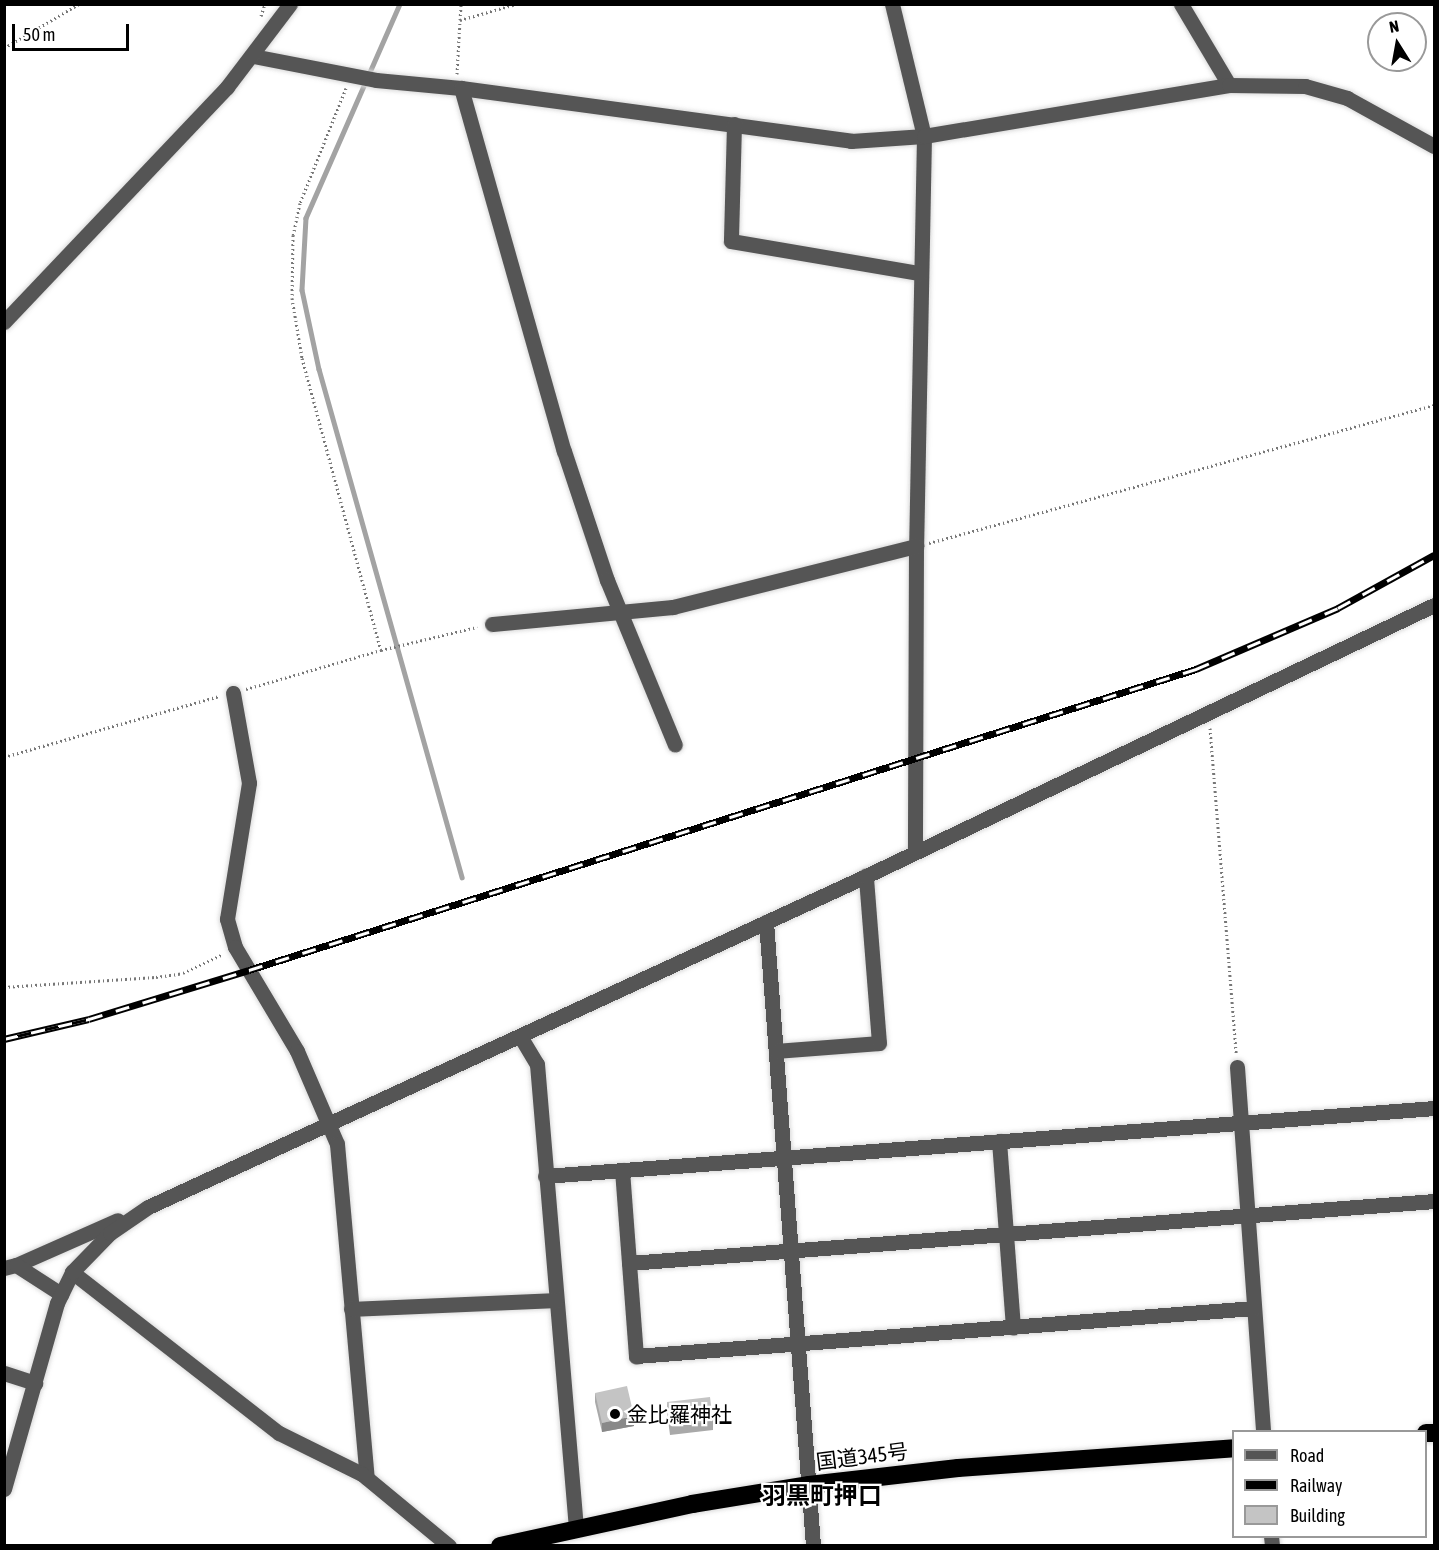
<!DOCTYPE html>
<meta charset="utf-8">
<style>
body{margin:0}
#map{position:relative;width:1439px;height:1550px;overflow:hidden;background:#fff;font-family:"Asap Condensed","Noto Sans JP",sans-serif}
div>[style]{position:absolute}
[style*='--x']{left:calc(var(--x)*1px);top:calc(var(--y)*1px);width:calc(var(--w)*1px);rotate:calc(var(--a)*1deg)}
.stream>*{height:4.5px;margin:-2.25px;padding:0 2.25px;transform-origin:2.25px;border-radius:2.25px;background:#a3a3a3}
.path>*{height:3px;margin-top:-1.5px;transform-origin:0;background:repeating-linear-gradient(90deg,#777 0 1.5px,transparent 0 4.5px)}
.roads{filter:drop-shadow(0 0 2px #dbdbdb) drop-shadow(0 0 2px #dbdbdb)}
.minor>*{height:15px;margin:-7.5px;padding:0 7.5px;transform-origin:7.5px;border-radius:7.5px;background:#555}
.highway>*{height:18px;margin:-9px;padding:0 9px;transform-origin:9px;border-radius:9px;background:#000}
.rail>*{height:7px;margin-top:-3.5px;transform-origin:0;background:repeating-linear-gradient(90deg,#fff 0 14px,#000 0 28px);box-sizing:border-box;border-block:2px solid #000}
.wall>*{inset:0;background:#a9a9a9}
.shaded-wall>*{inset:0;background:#898989}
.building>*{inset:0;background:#c4c4c4}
.dots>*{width:16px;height:16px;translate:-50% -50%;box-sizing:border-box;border:3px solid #fff;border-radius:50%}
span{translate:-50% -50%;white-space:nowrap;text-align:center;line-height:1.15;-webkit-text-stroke:4.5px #fff;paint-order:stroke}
.poi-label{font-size:21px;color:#000}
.left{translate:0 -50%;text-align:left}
.street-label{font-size:21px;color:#000}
.quarter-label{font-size:24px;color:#000;font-weight:700}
.frame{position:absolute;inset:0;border:6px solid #000;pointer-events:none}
.legend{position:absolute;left:1232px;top:1430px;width:195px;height:108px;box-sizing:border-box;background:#fff;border:2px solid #999;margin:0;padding:8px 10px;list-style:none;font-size:18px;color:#000}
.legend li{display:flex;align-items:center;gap:12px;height:30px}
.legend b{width:30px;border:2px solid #999}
.north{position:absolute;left:1367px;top:12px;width:60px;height:60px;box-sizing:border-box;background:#fff;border:2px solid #999;border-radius:50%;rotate:349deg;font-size:16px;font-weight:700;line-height:24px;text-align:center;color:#000}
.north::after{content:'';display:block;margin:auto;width:21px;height:27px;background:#000;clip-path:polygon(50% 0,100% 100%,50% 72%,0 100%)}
.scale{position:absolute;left:12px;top:24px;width:117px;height:27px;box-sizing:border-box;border:3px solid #000;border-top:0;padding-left:8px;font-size:18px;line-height:21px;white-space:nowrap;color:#000;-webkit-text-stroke:4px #fff;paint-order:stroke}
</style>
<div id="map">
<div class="stream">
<div style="--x:400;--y:4;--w:234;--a:113.7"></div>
<div style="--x:306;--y:218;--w:72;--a:93.2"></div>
<div style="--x:302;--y:290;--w:81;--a:77.9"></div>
<div style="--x:319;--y:369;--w:528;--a:74.28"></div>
</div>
<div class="path">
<div style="--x:261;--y:16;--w:13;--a:-72"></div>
<div style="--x:460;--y:20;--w:16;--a:-86"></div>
<div style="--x:4;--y:48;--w:87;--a:-30.4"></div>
<div style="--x:457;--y:74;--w:54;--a:-86.8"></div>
<div style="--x:460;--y:20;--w:58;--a:-15.9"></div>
<div style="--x:346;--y:88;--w:124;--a:111.8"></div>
<div style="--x:300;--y:203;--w:33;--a:102"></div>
<div style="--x:293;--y:235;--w:63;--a:90.9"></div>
<div style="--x:292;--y:298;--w:61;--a:80.5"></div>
<div style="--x:302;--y:358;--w:302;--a:74.9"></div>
<div style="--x:929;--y:543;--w:524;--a:-15.28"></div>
<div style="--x:246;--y:689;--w:141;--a:-16.1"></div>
<div style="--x:381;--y:650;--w:99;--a:-13.5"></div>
<div style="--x:1210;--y:728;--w:327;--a:85.4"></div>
<div style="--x:4;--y:757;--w:223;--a:-15.8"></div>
<div style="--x:4;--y:987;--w:152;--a:-3.8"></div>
<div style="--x:156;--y:977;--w:27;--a:-8"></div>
<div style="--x:183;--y:973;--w:44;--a:-25.4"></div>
</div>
<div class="roads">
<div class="minor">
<div style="--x:892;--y:4;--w:136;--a:76.4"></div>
<div style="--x:924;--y:136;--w:410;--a:91.1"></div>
<div style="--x:916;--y:546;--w:305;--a:90.2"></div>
<div style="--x:1181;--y:4;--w:94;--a:59.3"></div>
<div style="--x:253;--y:56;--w:125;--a:11"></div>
<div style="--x:376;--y:80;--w:85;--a:5.4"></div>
<div style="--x:461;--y:88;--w:394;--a:7.7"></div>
<div style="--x:851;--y:141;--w:73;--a:-3.9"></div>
<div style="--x:924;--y:136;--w:309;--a:-9.5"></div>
<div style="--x:1229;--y:85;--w:76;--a:0.8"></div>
<div style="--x:1305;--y:86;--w:44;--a:15.9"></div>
<div style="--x:1347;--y:98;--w:99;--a:28.9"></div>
<div style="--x:461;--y:88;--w:377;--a:74.2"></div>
<div style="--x:564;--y:451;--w:136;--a:71.6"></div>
<div style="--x:607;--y:580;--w:178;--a:67.6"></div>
<div style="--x:734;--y:124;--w:117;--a:91.5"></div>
<div style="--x:731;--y:241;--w:191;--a:9.7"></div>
<div style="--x:4;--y:322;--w:324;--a:-46.5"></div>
<div style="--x:227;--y:87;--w:104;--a:-52.8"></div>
<div style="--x:492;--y:624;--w:182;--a:-5.4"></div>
<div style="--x:673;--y:607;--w:251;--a:-14.1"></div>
<div style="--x:233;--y:693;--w:91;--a:79.9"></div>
<div style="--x:249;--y:783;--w:138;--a:99.2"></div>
<div style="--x:227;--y:919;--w:29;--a:74"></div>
<div style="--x:235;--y:947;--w:121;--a:59.2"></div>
<div style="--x:297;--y:1051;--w:101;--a:66.7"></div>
<div style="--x:337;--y:1144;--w:335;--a:84.9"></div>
<div style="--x:766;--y:922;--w:626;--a:85.69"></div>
<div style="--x:520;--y:1036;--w:33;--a:59"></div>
<div style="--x:537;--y:1064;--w:465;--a:85.2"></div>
<div style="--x:776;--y:1051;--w:103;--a:-4.4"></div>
<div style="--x:879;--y:1043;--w:168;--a:-94.5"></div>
<div style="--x:1237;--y:1067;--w:366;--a:85.9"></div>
<div style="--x:999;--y:1141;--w:187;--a:85.7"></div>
<div style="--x:622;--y:1170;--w:187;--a:85.7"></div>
<div style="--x:636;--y:1356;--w:620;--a:-4.44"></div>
<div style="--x:545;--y:1176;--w:892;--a:-4.37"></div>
<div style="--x:629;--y:1263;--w:807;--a:-4.4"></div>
<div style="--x:16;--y:1265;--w:111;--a:-23.8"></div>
<div style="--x:4;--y:1268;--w:12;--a:-14"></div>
<div style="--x:16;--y:1265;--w:54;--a:32.8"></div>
<div style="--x:72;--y:1272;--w:262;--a:37.9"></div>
<div style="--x:279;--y:1433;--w:93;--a:26.3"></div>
<div style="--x:362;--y:1474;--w:113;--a:39.6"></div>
<div style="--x:351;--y:1309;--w:205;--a:-2.5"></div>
<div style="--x:4;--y:1373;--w:33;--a:18"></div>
<div style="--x:4;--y:1489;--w:193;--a:-74.1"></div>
<div style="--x:57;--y:1303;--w:34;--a:-64"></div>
<div style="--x:72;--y:1272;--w:54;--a:-45.7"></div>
<div style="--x:110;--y:1233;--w:46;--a:-34.4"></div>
<div style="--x:148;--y:1207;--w:791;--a:-24.75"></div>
<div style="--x:866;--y:876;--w:629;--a:-25.51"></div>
<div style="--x:1271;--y:1536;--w:10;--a:84"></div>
</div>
<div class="highway">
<div style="--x:1426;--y:1433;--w:8;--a:0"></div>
<div style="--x:500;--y:1546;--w:197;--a:-12.3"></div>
<div style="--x:692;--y:1504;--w:119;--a:-9.2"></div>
<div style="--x:809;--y:1485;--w:150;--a:-6.5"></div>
<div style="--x:958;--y:1468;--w:277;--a:-4.1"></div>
</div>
</div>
<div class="rail">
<div style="--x:4;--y:1039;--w:87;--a:-13.2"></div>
<div style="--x:89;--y:1019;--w:167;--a:-17"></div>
<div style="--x:249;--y:970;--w:994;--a:-17.63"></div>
<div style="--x:1196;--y:669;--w:155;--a:-23.2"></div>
<div style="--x:1338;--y:608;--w:110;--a:-28.9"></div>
</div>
<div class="wall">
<div style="clip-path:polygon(595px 1393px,634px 1426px,602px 1432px,595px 1402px)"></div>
<div style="clip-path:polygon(667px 1402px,713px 1421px,713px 1430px,670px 1435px,667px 1412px)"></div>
</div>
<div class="shaded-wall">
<div style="clip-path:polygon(634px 1416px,634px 1426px,602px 1432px,602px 1423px)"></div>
</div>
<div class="building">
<div style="clip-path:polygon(627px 1386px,634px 1416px,602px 1423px,595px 1393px)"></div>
<div style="clip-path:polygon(710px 1397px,713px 1421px,670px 1426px,667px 1402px)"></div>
</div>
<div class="dots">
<div style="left:615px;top:1414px;background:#000"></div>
</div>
<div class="poi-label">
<span class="left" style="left:627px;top:1414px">金比羅神社</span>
</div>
<div class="street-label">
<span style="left:862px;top:1456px;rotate:-7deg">国道345号</span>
</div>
<div class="quarter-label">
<span style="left:822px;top:1496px">羽黒町押口</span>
</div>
<div class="frame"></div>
<ul class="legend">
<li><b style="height:8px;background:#555"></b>Road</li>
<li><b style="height:8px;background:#000"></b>Railway</li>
<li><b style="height:16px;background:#c4c4c4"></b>Building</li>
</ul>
<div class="north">N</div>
<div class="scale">50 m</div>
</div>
